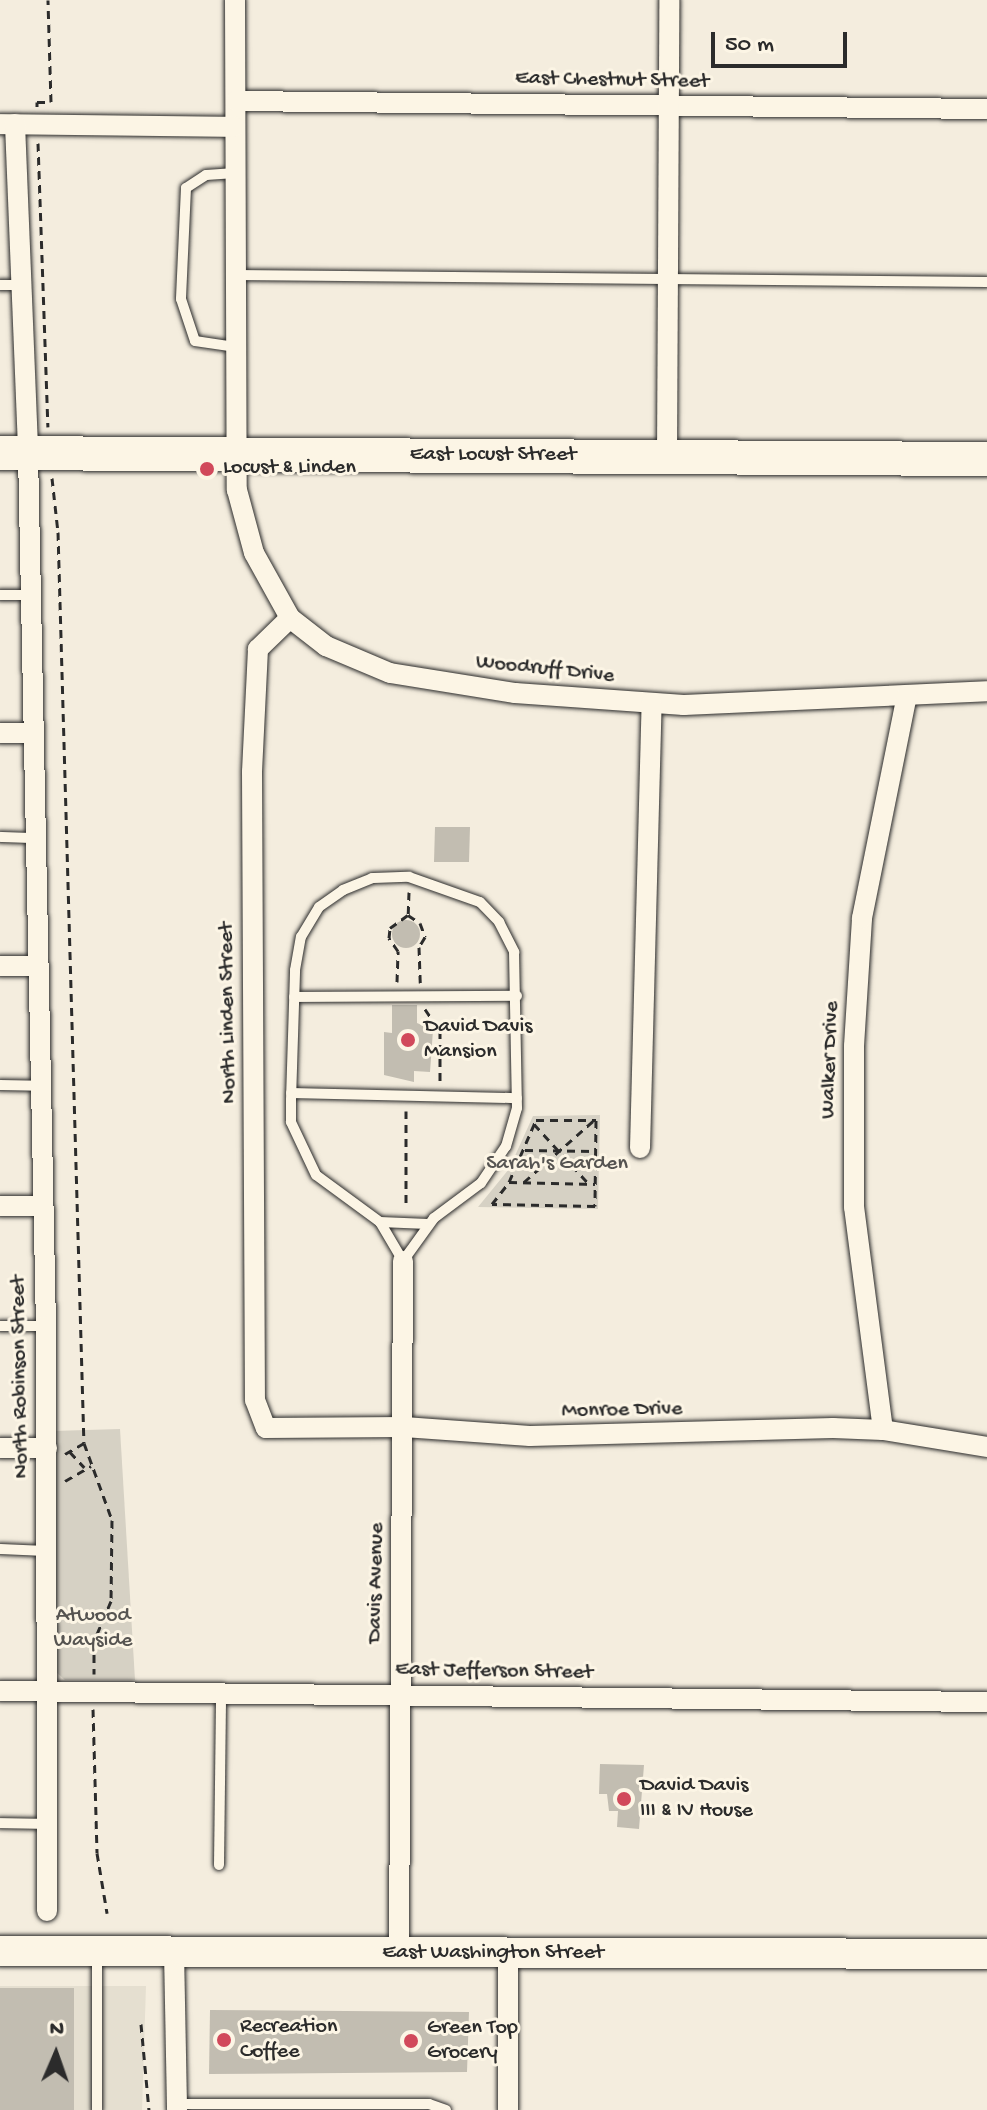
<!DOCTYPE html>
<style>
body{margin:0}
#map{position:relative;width:987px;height:2110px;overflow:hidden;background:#f4edde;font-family:"Gochi Hand",sans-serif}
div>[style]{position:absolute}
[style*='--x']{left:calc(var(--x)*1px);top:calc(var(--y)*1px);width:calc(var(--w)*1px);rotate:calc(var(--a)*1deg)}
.built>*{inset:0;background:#e5dfd0}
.green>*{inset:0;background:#d6d1c4}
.building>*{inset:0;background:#c2bdb1}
.round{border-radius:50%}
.path>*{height:3px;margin-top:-1.5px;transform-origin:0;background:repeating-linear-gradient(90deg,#2b2b2b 0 8px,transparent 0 14px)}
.roads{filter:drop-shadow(0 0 2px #2b2b2b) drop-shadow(0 0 2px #2b2b2b)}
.lane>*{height:10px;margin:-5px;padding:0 5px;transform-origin:5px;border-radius:5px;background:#fcf5e5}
.street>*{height:20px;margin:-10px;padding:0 10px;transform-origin:10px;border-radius:10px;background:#fcf5e5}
.secondary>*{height:30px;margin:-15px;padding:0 15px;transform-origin:15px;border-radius:15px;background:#fcf5e5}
.primary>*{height:34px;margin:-17px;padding:0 17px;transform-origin:17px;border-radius:17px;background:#fcf5e5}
.dots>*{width:22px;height:22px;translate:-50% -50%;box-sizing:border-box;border:4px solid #fcf5e5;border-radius:50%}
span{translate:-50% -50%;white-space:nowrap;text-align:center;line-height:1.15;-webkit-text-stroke:6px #fcf5e5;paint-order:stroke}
.street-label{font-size:22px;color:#2b2b2b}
.poi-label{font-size:22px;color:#2b2b2b}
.left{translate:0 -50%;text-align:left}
.park-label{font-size:22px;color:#565451}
.north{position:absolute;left:16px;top:2014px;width:80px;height:80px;-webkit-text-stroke:6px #fcf5e5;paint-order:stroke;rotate:2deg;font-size:22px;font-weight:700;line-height:32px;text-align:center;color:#2b2b2b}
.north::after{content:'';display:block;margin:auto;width:28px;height:36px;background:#2b2b2b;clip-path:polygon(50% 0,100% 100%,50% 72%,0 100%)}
.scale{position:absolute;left:711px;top:32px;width:136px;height:36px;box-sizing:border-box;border:4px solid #2b2b2b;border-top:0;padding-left:10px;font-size:24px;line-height:28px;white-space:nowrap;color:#2b2b2b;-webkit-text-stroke:6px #fcf5e5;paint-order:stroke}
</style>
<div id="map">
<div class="built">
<div style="clip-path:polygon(0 1986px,146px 1986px,142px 2110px,0 2110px)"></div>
</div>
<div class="green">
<div style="clip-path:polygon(600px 1115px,598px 1209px,478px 1207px,509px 1169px,533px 1116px)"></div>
<div style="clip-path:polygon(120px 1429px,135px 1680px,65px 1680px,55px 1671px,53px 1431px)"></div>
</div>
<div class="building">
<div style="clip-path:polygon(435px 827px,470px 827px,469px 862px,434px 862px)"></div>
<div class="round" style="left:392px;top:920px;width:28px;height:28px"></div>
<div style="clip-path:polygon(392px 1005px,417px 1005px,417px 1023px,433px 1030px,430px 1072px,414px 1071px,414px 1082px,384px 1075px,384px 1032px,392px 1033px)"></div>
<div style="clip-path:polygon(600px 1764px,644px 1765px,639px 1829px,617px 1827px,618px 1811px,609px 1811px,607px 1794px,599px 1794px)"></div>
<div style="clip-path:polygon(0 1988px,74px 1988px,74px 2110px,0 2110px)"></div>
<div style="clip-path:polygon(210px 2010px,469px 2012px,467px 2072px,209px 2074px)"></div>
</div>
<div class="path">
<div style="--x:37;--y:107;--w:5;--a:-90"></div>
<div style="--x:37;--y:102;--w:14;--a:0"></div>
<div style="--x:51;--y:102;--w:102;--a:-91.7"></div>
<div style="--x:38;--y:143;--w:284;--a:88"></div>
<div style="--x:52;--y:478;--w:54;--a:83.7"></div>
<div style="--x:58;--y:532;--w:911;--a:88.37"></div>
<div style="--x:84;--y:1443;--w:82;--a:70"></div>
<div style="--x:112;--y:1520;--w:81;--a:90.7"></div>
<div style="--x:111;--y:1601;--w:43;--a:113"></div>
<div style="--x:94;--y:1641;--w:33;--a:90"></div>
<div style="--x:409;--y:892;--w:23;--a:92"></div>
<div style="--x:408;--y:915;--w:14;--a:34"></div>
<div style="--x:420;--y:923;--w:15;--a:70"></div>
<div style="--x:425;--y:937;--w:12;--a:121"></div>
<div style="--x:419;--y:947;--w:36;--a:88"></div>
<div style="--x:397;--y:982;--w:31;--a:-88"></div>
<div style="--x:398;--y:951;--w:16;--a:-125"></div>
<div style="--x:389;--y:938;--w:10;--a:-84"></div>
<div style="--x:390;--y:928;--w:22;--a:-36"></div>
<div style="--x:425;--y:1009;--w:27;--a:56"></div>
<div style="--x:440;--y:1031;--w:50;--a:90"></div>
<div style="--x:406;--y:1111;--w:96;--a:90"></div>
<div style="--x:536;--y:1120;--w:60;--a:0"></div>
<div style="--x:596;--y:1120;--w:86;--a:90.7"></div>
<div style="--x:595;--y:1206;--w:103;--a:-178.9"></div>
<div style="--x:492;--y:1204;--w:28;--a:-52"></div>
<div style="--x:509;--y:1182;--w:68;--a:-66.5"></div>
<div style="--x:534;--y:1124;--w:80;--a:47.5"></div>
<div style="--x:525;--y:1150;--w:70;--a:0.8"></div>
<div style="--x:509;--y:1182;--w:86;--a:1.3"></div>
<div style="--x:524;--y:1182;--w:92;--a:-41.5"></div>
<div style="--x:70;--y:1452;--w:21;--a:47"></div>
<div style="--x:65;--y:1454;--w:22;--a:-30"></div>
<div style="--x:65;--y:1481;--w:30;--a:-30"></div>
<div style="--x:93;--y:1709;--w:144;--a:88.4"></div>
<div style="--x:97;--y:1853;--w:61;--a:80.5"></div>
<div style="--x:141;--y:2024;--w:86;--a:84.7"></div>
</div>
<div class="roads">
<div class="lane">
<div style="--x:235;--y:173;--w:29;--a:176"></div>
<div style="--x:206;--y:175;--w:24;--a:147"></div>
<div style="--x:186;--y:188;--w:111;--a:92.6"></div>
<div style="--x:181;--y:299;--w:44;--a:71.6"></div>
<div style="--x:195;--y:341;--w:40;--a:8.5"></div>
<div style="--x:235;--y:275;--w:752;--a:0.53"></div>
<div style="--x:0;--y:285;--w:21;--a:0"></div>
<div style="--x:0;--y:595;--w:30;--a:0"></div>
<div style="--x:0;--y:837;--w:33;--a:2"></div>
<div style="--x:409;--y:877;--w:75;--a:19.4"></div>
<div style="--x:480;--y:902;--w:28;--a:46"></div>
<div style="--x:499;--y:922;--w:34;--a:63"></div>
<div style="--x:514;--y:952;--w:156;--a:88.9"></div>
<div style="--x:517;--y:1108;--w:40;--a:106"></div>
<div style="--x:506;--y:1146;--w:45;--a:124"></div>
<div style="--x:481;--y:1183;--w:59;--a:143.3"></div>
<div style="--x:434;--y:1218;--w:53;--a:125.8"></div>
<div style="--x:403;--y:1261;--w:45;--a:-120.5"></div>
<div style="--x:380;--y:1222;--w:79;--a:-143.7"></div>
<div style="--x:316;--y:1175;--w:59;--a:-115.3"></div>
<div style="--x:291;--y:1122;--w:22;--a:-90"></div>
<div style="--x:291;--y:1100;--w:130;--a:-88.2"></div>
<div style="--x:295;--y:970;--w:34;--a:-80"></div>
<div style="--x:301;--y:937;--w:35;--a:-59"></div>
<div style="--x:319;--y:907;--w:29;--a:-35"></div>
<div style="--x:343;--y:890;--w:31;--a:-22"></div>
<div style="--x:372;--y:878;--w:37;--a:-2"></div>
<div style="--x:294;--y:997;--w:223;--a:-0.3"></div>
<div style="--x:0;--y:1085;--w:39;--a:1"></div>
<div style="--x:291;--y:1093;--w:226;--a:1.3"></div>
<div style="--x:380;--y:1222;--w:48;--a:2.4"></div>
<div style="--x:0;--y:1326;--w:46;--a:0"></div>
<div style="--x:0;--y:1549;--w:46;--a:2.5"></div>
<div style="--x:0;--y:1823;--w:46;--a:1.2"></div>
<div style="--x:219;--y:1865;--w:171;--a:-89.3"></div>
<div style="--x:177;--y:2104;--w:252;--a:0"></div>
<div style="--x:429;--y:2104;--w:18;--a:19"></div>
<div style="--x:97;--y:2110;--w:157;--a:-90"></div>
</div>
<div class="street">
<div style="--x:235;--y:0;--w:490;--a:89.8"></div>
<div style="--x:237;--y:490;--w:65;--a:74.9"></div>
<div style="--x:254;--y:553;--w:74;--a:61"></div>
<div style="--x:290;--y:618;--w:46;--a:37.9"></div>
<div style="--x:326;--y:646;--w:69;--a:22.9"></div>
<div style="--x:390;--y:673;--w:127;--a:9.1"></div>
<div style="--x:515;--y:693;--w:169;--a:4.1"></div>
<div style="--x:684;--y:705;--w:303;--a:-2.6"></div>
<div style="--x:236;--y:101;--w:751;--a:0.61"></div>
<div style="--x:0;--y:124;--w:234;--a:0.7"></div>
<div style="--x:15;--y:124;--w:329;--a:87.7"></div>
<div style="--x:28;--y:453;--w:873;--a:88.82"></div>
<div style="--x:46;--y:1326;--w:585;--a:89.9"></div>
<div style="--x:667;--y:457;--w:457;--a:-89.7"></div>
<div style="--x:290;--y:618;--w:45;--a:135.9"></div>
<div style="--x:258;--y:649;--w:123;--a:92.8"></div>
<div style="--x:252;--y:772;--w:628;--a:89.73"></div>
<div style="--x:255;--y:1400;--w:30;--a:69"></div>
<div style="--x:266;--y:1428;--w:138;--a:-0.4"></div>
<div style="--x:404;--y:1427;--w:126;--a:4.1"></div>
<div style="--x:530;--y:1436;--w:303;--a:-1.5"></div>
<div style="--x:833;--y:1428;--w:50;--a:2.3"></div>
<div style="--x:883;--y:1430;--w:105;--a:9.3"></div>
<div style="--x:0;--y:733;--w:31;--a:0"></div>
<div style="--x:0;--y:966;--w:35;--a:0"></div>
<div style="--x:640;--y:1148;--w:445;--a:-88.5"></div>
<div style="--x:0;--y:1206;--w:43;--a:0"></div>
<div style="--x:883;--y:1430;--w:225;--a:-97.4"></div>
<div style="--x:854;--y:1207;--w:161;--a:-90"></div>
<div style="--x:854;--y:1046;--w:128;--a:-86.4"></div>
<div style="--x:862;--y:918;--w:227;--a:-78.6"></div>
<div style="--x:0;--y:1448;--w:47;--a:0"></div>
<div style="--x:0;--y:1691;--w:987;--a:0.64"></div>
<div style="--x:174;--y:1951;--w:159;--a:88.9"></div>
<div style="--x:399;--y:1954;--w:693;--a:-89.67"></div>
<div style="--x:508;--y:1955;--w:155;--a:90"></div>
</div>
<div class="secondary">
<div style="--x:0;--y:1951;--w:987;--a:0.17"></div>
</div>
<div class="primary">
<div style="--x:0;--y:453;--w:987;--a:0.35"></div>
</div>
</div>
<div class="dots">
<div style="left:207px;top:469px;background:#d1495b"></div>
<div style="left:408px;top:1040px;background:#d1495b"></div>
<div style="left:624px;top:1799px;background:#d1495b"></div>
<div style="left:224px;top:2040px;background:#d1495b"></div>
<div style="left:411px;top:2041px;background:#d1495b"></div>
</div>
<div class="street-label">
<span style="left:612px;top:81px;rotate:1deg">East Chestnut Street</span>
<span style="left:493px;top:456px">East Locust Street</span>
<span style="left:545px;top:670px;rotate:6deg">Woodruff Drive</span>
<span style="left:229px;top:1013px;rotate:-91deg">North Linden Street</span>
<span style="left:831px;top:1060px;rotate:-88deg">Walker Drive</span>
<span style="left:21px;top:1377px;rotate:-91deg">North Robinson Street</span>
<span style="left:622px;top:1411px;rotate:-1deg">Monroe Drive</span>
<span style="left:377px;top:1583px;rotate:-89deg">Davis Avenue</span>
<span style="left:494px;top:1672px;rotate:1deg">East Jefferson Street</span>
<span style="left:493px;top:1954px">East Washington Street</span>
</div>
<div class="poi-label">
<span class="left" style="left:223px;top:469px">Locust &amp; Linden</span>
<span class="left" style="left:424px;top:1040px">David Davis<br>Mansion</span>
<span class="left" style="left:640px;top:1799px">David Davis<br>III &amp; IV House</span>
<span class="left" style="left:240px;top:2040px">Recreation<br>Coffee</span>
<span class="left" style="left:427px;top:2041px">Green Top<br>Grocery</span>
</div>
<div class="park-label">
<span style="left:557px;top:1165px">Sarah's Garden</span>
<span style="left:93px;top:1629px">Atwood<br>Wayside</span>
</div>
<div class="north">N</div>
<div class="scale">50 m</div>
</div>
